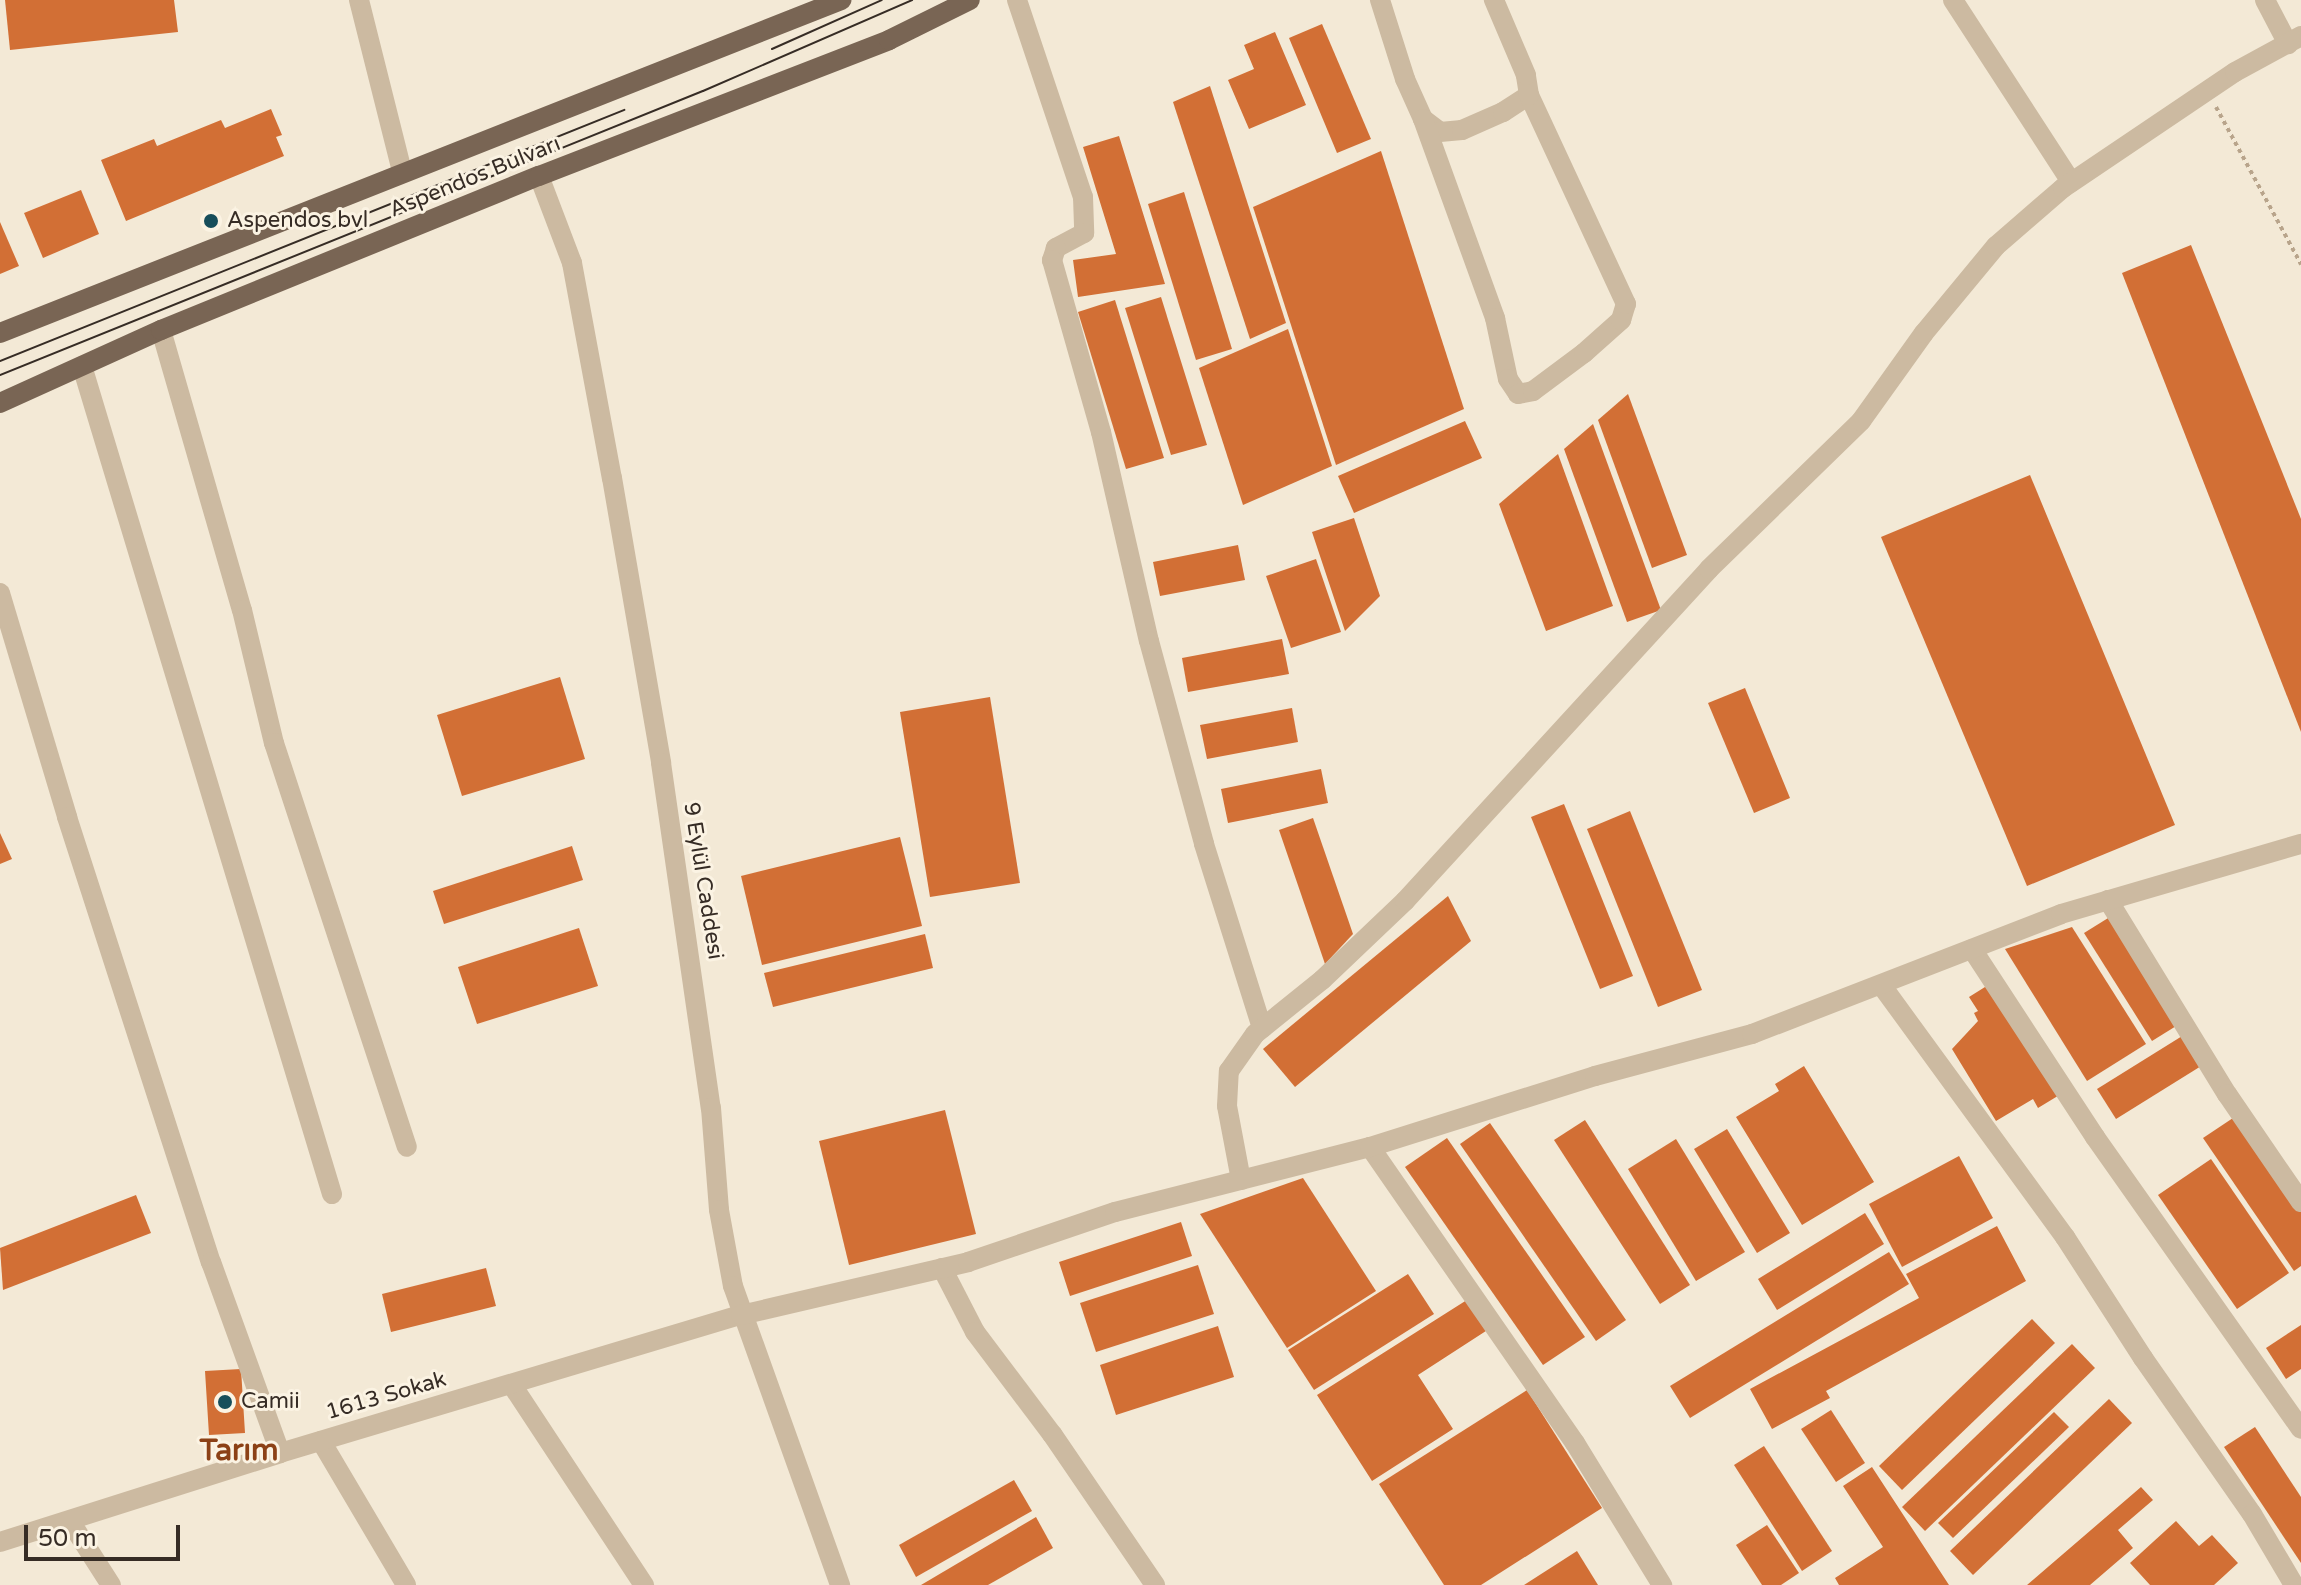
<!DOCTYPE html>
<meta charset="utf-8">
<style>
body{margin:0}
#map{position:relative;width:2301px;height:1585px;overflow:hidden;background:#f3e9d6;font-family:"Varela Round",sans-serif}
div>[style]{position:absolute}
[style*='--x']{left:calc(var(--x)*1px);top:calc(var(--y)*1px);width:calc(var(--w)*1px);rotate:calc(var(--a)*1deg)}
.building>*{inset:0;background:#d26f35}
.path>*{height:4px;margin-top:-2px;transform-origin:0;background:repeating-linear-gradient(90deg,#b8a48b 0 4px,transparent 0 8px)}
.minor>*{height:20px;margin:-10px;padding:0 10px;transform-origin:10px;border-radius:10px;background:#ccbaa1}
.major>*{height:20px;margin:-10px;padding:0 10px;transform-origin:10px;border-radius:10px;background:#796554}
.tram>*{height:2px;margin:-1px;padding:0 1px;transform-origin:1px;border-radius:1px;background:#362c25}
.dots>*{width:22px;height:22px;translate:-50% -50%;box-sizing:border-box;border:4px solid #fbf3e3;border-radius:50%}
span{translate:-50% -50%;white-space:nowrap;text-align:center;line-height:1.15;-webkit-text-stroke:6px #fbf3e3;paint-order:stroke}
.street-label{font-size:22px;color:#362c25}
.poi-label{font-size:22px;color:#362c25}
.left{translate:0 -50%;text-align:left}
.district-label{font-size:30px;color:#8c4116;font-weight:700}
.scale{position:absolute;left:24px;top:1525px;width:156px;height:36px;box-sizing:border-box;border:4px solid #362c25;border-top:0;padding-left:10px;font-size:24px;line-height:28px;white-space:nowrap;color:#362c25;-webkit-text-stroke:6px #fbf3e3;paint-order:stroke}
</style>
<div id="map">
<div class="building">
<div style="clip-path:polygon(5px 0,174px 0,178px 32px,10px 50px)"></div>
<div style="clip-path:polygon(1322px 24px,1371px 139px,1337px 153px,1289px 38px)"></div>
<div style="clip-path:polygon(1275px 32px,1306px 105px,1249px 129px,1228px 80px,1254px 69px,1244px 45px)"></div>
<div style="clip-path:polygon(1210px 86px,1286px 323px,1250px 339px,1173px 102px)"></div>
<div style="clip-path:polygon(271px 109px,282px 135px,276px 137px,284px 156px,126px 221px,101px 160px,154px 139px,157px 146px,221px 120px,225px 128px)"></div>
<div style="clip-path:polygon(1119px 136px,1165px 284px,1078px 297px,1073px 260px,1116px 254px,1083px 147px)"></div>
<div style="clip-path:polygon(1381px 151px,1464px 409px,1336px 465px,1253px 207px)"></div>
<div style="clip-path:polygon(81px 190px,99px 234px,43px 258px,24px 213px)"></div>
<div style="clip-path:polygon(1184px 192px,1232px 349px,1196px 360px,1148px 204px)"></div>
<div style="clip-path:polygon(0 222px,19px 266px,0 274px)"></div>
<div style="clip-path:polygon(2191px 245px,2301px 519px,2301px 732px,2122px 273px)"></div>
<div style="clip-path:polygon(1161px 297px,1207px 445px,1171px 455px,1125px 308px)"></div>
<div style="clip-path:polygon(1115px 300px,1164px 458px,1126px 469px,1078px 312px)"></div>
<div style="clip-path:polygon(1288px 329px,1332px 466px,1243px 505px,1199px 368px)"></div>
<div style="clip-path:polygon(1628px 394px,1687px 555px,1652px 568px,1598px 420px)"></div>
<div style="clip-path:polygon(1465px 421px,1482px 458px,1354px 513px,1338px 476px)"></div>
<div style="clip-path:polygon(1593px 424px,1661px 610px,1627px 622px,1564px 449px)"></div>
<div style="clip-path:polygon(1558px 454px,1613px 606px,1546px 631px,1499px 504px)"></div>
<div style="clip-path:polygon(2030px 475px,2175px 825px,2027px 886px,1881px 537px)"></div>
<div style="clip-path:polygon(1354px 518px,1380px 596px,1345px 631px,1312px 532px)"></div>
<div style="clip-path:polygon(1238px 545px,1245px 580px,1160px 596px,1153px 562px)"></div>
<div style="clip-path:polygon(1316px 559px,1341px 632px,1291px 648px,1266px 576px)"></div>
<div style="clip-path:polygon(1282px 639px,1289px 674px,1188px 692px,1182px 658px)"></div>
<div style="clip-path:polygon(560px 677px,585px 759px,462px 796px,437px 715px)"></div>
<div style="clip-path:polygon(1745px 688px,1790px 798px,1754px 813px,1708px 703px)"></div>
<div style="clip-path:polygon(990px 697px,1020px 883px,930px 897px,900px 712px)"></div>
<div style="clip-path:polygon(1292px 708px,1298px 742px,1207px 759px,1200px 725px)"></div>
<div style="clip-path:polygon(1321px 769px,1328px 803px,1228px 823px,1221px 789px)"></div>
<div style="clip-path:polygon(1564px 804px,1633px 976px,1600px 989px,1531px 817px)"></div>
<div style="clip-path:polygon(1630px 811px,1702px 990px,1658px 1007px,1587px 829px)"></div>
<div style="clip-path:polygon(1313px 818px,1353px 934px,1325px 964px,1279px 830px)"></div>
<div style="clip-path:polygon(0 833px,12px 859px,0 864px)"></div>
<div style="clip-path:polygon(900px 837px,922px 926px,762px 965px,741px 876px)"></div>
<div style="clip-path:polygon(572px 846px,583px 880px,444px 924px,433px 891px)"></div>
<div style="clip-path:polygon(1448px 896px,1471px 941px,1295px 1087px,1263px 1049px)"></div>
<div style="clip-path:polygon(2113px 915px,2181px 1023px,2152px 1041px,2084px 933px)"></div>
<div style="clip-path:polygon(2072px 927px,2146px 1044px,2087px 1081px,2005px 949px)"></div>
<div style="clip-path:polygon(579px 928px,598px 986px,477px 1024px,458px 967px)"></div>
<div style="clip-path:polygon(925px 934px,933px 968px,773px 1007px,764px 973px)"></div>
<div style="clip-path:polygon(1993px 982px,2061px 1094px,2038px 1108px,2033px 1099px,1996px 1121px,1952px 1049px,1978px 1021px,1974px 1013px,1978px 1011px,1969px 997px)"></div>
<div style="clip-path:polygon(2187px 1033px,2206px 1063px,2116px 1119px,2097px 1089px)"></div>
<div style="clip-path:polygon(1804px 1066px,1874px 1182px,1802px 1225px,1736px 1117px,1779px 1091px,1775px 1084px)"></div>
<div style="clip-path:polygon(945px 1110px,976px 1234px,849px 1265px,819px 1141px)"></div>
<div style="clip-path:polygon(2239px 1114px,2301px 1204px,2301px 1266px,2294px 1271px,2203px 1138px)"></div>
<div style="clip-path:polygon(1585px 1120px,1690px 1285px,1660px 1304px,1554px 1140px)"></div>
<div style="clip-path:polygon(1490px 1123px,1626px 1320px,1596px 1341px,1460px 1144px)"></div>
<div style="clip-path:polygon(1727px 1129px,1790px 1233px,1757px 1253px,1694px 1149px)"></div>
<div style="clip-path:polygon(1447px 1138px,1585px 1337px,1543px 1365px,1405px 1167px)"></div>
<div style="clip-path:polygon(1676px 1139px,1745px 1252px,1696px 1281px,1628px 1169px)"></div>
<div style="clip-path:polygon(1959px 1156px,1993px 1218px,1902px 1267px,1869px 1204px)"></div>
<div style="clip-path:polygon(2211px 1159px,2289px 1273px,2237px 1309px,2158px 1195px)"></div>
<div style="clip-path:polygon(1303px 1178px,1376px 1291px,1287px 1348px,1200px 1214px)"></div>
<div style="clip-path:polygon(136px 1195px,151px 1233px,3px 1290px,0 1248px)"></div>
<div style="clip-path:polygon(1865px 1213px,1884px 1244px,1777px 1310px,1758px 1279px)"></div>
<div style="clip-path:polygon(1181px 1222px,1192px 1256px,1070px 1296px,1059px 1262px)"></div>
<div style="clip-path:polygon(1997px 1226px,2026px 1281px,1826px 1391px,1830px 1398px,1772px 1429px,1750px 1389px,1919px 1298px,1906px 1274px)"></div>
<div style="clip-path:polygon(1889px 1252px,1909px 1284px,1690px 1418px,1670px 1386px)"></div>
<div style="clip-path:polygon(1198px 1265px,1214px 1314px,1096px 1352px,1080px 1303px)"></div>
<div style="clip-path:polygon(486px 1268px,496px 1306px,391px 1332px,382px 1294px)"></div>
<div style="clip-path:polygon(1408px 1274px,1434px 1314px,1314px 1390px,1288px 1350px)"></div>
<div style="clip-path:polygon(1470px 1298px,1489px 1329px,1418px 1375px,1453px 1429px,1372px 1481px,1317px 1395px)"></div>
<div style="clip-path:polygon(2032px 1319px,2055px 1343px,1902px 1490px,1879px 1466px)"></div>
<div style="clip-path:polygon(2301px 1325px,2301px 1369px,2286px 1379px,2266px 1348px)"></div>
<div style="clip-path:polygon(1218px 1326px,1234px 1377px,1116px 1415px,1100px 1365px)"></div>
<div style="clip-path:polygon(2072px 1344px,2095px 1368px,1925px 1531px,1902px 1507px)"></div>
<div style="clip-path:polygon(241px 1369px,245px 1433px,209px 1435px,205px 1371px)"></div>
<div style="clip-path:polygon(1527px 1390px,1602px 1508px,1481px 1585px,1444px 1585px,1379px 1484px)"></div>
<div style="clip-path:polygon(2109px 1399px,2132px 1423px,1973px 1575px,1950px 1551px)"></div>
<div style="clip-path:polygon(1831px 1410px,1865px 1463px,1836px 1482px,1801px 1429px)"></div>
<div style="clip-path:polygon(2054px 1412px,2069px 1427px,1953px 1538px,1938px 1523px)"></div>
<div style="clip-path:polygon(2255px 1427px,2301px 1497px,2301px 1563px,2224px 1447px)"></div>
<div style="clip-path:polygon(1764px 1446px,1832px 1551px,1802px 1571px,1734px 1465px)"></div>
<div style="clip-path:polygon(1872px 1467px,1949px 1585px,1839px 1585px,1835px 1578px,1883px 1547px,1843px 1486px)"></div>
<div style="clip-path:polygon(1014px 1480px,1032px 1511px,916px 1577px,899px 1545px)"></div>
<div style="clip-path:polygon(2141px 1487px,2153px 1500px,2118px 1530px,2133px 1548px,2090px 1585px,2027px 1585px)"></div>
<div style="clip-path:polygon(1036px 1517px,1053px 1548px,988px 1585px,921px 1585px)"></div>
<div style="clip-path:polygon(2176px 1521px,2199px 1546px,2212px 1535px,2238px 1563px,2214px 1585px,2150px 1585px,2130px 1563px)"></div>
<div style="clip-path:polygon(1767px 1525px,1799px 1573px,1781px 1585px,1762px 1585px,1736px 1545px)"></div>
<div style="clip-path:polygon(1577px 1551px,1598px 1585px,1524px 1585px)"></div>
</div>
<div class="path">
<div style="--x:2216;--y:107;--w:179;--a:61.6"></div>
</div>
<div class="minor">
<div style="--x:359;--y:0;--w:176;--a:75.9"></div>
<div style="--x:1017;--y:0;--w:208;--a:71.5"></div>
<div style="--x:1083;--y:197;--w:36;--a:88"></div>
<div style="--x:1084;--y:233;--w:32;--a:152"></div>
<div style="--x:1056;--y:248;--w:13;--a:108"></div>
<div style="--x:1052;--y:260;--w:179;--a:74.1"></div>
<div style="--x:1101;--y:432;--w:214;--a:77.1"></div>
<div style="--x:1149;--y:641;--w:210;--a:74.8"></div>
<div style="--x:1204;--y:844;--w:193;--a:72.5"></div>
<div style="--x:1380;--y:0;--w:83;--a:72.4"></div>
<div style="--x:1405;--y:79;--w:44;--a:65.8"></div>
<div style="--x:1423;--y:119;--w:21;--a:37"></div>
<div style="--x:1440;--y:132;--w:22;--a:-5"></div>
<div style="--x:1462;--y:130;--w:45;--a:-23.7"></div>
<div style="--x:1503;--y:112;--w:31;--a:-33"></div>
<div style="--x:1953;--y:0;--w:217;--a:57"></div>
<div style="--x:2265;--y:0;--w:50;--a:62.4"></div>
<div style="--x:1423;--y:119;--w:212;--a:70.1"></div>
<div style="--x:1495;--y:318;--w:62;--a:78"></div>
<div style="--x:1508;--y:379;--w:18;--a:56"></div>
<div style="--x:1518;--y:394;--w:15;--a:-11"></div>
<div style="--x:1533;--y:391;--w:64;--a:-36.7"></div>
<div style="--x:1584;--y:353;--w:50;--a:-41.7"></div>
<div style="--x:1621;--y:320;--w:17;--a:-73"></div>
<div style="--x:1626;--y:304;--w:230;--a:-114.9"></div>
<div style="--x:1529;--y:95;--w:20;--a:-99"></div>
<div style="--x:1526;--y:75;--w:82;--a:-113.1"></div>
<div style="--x:539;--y:176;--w:93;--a:69.2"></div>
<div style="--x:572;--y:263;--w:219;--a:79.5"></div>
<div style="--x:612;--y:478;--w:289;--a:80.2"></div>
<div style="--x:661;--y:763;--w:349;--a:81.8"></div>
<div style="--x:711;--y:1108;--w:102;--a:85.5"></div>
<div style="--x:719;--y:1210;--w:77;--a:79.6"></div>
<div style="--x:733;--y:1286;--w:318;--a:70.3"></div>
<div style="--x:161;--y:330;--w:291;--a:73.9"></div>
<div style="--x:242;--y:610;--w:137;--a:76.5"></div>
<div style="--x:274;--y:743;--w:425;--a:71.8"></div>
<div style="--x:82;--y:366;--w:865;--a:73.2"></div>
<div style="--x:0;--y:593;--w:234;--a:73.3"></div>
<div style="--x:67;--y:817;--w:468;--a:72.1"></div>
<div style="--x:211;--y:1262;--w:203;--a:70.1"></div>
<div style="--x:2108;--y:900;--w:228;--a:58.5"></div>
<div style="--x:2227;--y:1094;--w:131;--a:55.6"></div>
<div style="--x:1972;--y:949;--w:225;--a:56.8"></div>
<div style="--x:2095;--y:1137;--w:357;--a:54.8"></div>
<div style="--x:1882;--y:986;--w:311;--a:53.9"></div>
<div style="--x:2065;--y:1237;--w:144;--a:57.2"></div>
<div style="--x:2143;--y:1358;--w:190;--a:55.1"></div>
<div style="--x:2252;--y:1514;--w:82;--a:59.4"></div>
<div style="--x:1370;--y:1147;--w:360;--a:55.3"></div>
<div style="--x:1575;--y:1443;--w:167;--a:58.5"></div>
<div style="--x:1241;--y:1180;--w:75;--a:-100.7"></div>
<div style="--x:1227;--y:1106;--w:35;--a:-87"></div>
<div style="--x:1229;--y:1071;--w:45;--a:-54.9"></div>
<div style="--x:1255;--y:1034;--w:86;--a:-38.9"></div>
<div style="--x:1322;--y:980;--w:115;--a:-43.6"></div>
<div style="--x:1405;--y:901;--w:450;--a:-47.5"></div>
<div style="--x:1709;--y:569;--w:212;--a:-44.2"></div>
<div style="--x:1861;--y:421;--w:108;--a:-54.4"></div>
<div style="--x:1924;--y:333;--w:113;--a:-50.4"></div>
<div style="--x:1996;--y:246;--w:89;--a:-40.9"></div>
<div style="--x:2063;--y:188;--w:207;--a:-34"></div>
<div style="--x:2235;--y:72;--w:75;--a:-28.6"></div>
<div style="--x:942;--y:1268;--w:72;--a:62.7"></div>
<div style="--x:975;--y:1332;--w:128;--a:53"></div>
<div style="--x:1052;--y:1434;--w:183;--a:55.7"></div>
<div style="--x:512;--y:1385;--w:240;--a:56.6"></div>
<div style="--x:321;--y:1441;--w:167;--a:59.4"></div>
<div style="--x:70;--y:1521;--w:76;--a:57.4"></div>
<div style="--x:0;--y:1542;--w:294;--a:-17.6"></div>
<div style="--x:280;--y:1453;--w:481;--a:-16.7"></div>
<div style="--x:741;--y:1315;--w:233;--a:-13.1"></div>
<div style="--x:968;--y:1262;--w:155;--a:-18.8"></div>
<div style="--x:1115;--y:1212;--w:263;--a:-14.3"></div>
<div style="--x:1370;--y:1147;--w:236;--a:-17.5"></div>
<div style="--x:1595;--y:1076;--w:163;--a:-15"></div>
<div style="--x:1752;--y:1034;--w:331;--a:-21.2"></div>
<div style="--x:2061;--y:914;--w:250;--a:-16.3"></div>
</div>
<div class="major">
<div style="--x:0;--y:333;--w:905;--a:-21.6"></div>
<div style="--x:0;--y:403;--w:177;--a:-24.4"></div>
<div style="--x:161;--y:330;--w:408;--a:-22.2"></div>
<div style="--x:539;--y:176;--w:375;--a:-21.2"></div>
<div style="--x:889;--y:40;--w:90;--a:-26.3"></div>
</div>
<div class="tram">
<div style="--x:772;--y:49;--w:120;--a:-24"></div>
<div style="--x:0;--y:361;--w:673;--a:-21.91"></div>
<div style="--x:0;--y:375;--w:758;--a:-22"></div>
<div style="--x:703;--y:91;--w:228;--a:-23.5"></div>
</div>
<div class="dots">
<div style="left:211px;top:221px;background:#174e5b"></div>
<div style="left:225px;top:1402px;background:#174e5b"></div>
</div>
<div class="street-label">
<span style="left:475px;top:177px;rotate:-22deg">Aspendos Bulvarı</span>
<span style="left:703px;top:881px;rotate:81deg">9 Eylül Caddesi</span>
<span style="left:386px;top:1396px;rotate:-16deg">1613 Sokak</span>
</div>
<div class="poi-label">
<span class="left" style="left:227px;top:221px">Aspendos bvl</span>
<span class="left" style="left:241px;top:1402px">Camii</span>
</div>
<div class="district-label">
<span style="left:239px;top:1451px">Tarım</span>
</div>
<div class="scale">50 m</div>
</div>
